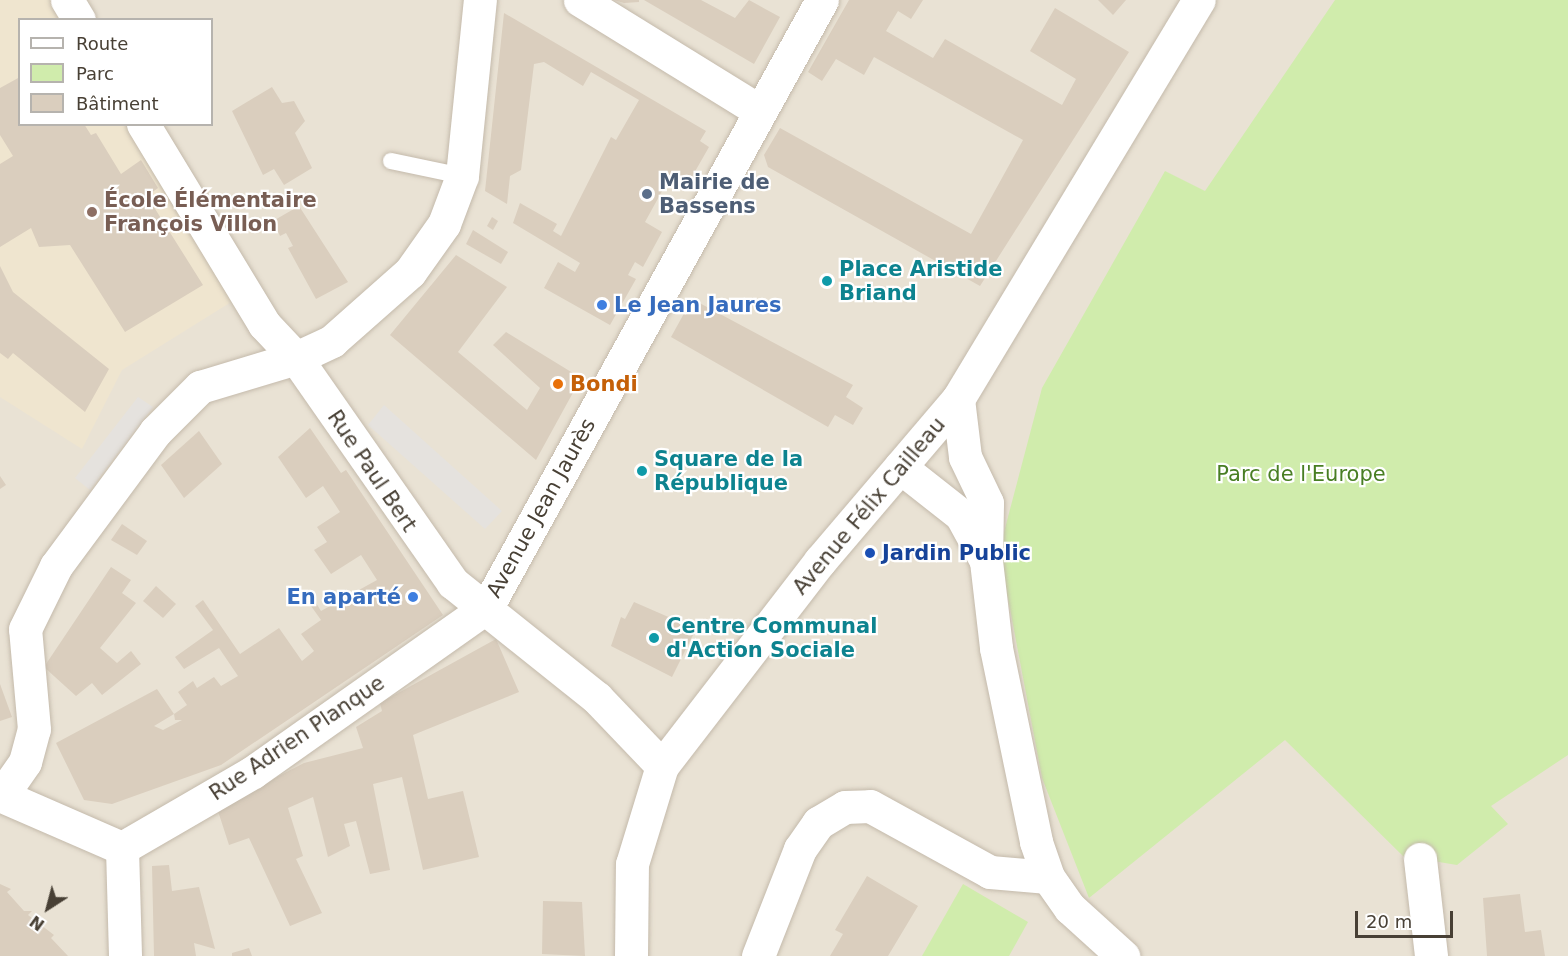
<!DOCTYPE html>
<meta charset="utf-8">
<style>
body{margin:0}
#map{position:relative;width:1568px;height:956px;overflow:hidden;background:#f4f0e6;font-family:"DejaVu Sans",sans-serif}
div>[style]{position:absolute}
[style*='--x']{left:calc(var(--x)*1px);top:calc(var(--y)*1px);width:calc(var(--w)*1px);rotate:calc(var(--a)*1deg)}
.residential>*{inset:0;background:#e9e2d4}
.education>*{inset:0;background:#efe5cf}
.green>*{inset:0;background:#d0ecac}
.parking>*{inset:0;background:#e5e2de}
.building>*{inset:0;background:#dacebe}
.roads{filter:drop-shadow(0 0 2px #c4baab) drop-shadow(0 0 2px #c4baab)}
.service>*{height:16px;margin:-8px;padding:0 8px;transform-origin:8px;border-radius:8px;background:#fff}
.minor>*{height:33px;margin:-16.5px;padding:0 16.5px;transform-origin:16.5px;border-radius:16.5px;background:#fff}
.tertiary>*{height:33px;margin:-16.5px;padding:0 16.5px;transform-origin:16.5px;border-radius:16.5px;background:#fff}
.dots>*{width:16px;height:16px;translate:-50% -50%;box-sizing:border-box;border:3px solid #fff;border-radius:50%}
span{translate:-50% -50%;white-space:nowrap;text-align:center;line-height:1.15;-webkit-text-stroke:4.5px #fff;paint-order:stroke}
.service-label{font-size:21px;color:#4e5e75;font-weight:700}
.left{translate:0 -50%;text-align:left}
.education-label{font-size:21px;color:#785e54;font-weight:700}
.culture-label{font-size:21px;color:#0d838f;font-weight:700}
.shop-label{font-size:21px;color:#366cbe;font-weight:700}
.right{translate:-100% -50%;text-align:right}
.food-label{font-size:21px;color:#c56008;font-weight:700}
.street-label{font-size:21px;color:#484035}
.park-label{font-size:21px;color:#487e23}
.transit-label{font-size:21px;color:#164399;font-weight:700}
.legend{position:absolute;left:18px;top:18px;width:195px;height:108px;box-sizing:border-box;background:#fff;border:2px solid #b6b3ae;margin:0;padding:8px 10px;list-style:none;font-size:18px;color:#484035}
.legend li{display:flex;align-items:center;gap:12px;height:30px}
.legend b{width:30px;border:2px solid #b6b3ae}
.north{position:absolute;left:18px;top:878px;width:60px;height:60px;-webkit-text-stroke:4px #fff;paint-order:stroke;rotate:216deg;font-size:16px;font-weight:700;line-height:24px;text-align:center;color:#484035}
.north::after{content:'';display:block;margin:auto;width:21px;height:27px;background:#484035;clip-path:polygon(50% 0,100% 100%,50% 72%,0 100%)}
.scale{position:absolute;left:1355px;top:911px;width:98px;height:27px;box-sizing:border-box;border:3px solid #484035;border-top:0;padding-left:8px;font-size:18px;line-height:21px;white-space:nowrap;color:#484035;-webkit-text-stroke:4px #fff;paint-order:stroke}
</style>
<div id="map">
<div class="residential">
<div style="clip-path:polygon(evenodd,0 0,1568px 0,1568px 956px,0 956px,0 0,20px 20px,212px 20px,212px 124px,20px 124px,20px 20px)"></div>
</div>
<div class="education">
<div style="clip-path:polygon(0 0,58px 0,70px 19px,20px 20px,20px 124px,132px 125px,236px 299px,122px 370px,82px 449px,0 397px)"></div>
</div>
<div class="green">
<div style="clip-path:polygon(1335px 0,1568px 0,1568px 755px,1491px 806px,1508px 824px,1457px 865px,1403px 856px,1285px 740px,1089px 898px,1042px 778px,999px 551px,1042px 388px,1165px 171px,1205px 191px)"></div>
<div style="clip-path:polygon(963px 884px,1028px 922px,1009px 956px,922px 956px)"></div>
</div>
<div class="parking">
<div style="clip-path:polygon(138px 397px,153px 407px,90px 490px,75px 478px)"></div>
<div style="clip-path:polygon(384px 405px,502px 511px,485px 529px,368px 425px)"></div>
</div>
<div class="building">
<div style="clip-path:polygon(614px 0,639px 0,639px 2px,624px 3px)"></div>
<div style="clip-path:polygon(644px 0,701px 0,735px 18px,749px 0,780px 17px,754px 64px)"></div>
<div style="clip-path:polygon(849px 0,923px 0,911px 19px,898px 11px,886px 31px,933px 58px,945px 39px,1062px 105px,1076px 79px,1030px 51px,1055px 8px,1129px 52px,980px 286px,768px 167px,764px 155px,780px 128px,971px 234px,1023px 140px,874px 57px,864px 75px,836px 59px,822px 81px,808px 72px)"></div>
<div style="clip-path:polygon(1098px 0,1126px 0,1113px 15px)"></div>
<div style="clip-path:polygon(504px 13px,706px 131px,700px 141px,709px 147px,689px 182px,672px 173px,645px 222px,662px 232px,643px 267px,635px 262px,628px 275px,636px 279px,610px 325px,544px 288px,558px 262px,575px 272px,580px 263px,513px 223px,520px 203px,557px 224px,553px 231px,561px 236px,611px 137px,616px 140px,639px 100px,591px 72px,583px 86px,544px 62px,534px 64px,521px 170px,510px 176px,507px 204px,485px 191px)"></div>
<div style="clip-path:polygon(20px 77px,20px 124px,84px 124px,91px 135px,96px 133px,121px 174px,141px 160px,158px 188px,147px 196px,203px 285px,125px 332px,70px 245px,39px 247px,31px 228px,0 247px,0 164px,13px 156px,0 135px,0 88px)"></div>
<div style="clip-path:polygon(272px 87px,282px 103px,294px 101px,305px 121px,295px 133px,312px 168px,284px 185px,274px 169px,263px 175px,232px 111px)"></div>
<div style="clip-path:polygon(299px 206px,348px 282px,316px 299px,288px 248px,293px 246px,286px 233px,280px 236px,273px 221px)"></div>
<div style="clip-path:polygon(492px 217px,498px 221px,493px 230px,487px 226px)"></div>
<div style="clip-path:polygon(473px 230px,508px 252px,501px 264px,466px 244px)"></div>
<div style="clip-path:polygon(456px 255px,507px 287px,458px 352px,527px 410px,540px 388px,493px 345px,506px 332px,581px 378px,536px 460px,390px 335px)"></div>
<div style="clip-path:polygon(0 266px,13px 292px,109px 369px,85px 412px,13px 353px,8px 359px,0 353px)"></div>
<div style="clip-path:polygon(692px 299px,853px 385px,846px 397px,863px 408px,853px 425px,835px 415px,828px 427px,671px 337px)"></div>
<div style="clip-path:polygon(310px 428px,341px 473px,346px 470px,443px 615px,221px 765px,112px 804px,84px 800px,56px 743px,157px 689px,174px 714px,154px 726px,163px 730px,182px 720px,175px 720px,174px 714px,187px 705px,178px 692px,193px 681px,197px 688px,214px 677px,221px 686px,238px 676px,219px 648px,184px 669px,175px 657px,213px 630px,195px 606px,203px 600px,240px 654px,279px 628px,302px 661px,314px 651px,301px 634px,321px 620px,311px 606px,316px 603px,321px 611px,377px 580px,361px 555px,331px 574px,314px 550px,327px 542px,317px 527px,340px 512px,323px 486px,306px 498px,278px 457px)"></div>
<div style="clip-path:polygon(199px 431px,222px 464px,184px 498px,161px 465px)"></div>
<div style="clip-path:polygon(0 476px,6px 485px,0 489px)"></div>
<div style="clip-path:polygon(122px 524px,147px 541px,137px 555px,111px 540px)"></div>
<div style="clip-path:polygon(111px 567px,131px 580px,122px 593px,136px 603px,100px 648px,117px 663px,131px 651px,141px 664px,102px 695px,92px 683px,76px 696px,44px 667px)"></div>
<div style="clip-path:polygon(156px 586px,176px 604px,163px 618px,143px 601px)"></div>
<div style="clip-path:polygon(634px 602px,696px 629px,672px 677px,611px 646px,621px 617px,625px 619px)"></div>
<div style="clip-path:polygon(496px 639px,519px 692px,413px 735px,428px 799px,463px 791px,479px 857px,423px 870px,402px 777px,373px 784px,390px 870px,370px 874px,356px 821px,344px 824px,350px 846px,328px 857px,313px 797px,288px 808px,303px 856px,296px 859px,322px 913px,290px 926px,249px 838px,229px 845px,217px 808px,304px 763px,363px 748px,356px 727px,382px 711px,380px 703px)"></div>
<div style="clip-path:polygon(0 684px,12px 717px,0 721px)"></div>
<div style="clip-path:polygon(169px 865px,172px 891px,199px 887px,215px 949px,194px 943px,196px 956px,154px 956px,152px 866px)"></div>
<div style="clip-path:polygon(867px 876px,918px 906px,888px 956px,830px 956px,843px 934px,835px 930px)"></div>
<div style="clip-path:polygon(0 884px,11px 889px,7px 892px,24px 911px,32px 911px,28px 915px,54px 935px,51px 938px,68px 956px,0 956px)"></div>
<div style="clip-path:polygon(1520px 894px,1525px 932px,1541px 930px,1545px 956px,1487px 956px,1483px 898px)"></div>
<div style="clip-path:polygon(543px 901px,582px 902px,585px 956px,542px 954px)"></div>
<div style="clip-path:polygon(249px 948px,252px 956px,232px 956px,232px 953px)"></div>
</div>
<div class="roads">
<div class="service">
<div style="--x:391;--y:161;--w:73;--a:11.9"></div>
</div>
<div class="minor">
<div style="--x:67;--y:0;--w:23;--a:59"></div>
<div style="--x:580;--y:0;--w:211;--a:31.7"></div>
<div style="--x:143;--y:124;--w:234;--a:58.8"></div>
<div style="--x:264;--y:324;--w:47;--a:46.7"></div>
<div style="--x:296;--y:358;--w:274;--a:55.1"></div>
<div style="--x:453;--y:583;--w:184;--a:38.6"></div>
<div style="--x:597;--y:698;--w:94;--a:46.3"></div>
<div style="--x:958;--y:399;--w:58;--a:83.1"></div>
<div style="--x:965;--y:457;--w:51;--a:64.4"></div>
<div style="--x:987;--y:503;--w:58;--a:91"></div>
<div style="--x:986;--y:561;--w:88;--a:83.4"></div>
<div style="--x:996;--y:648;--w:198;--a:78.3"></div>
<div style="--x:1036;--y:842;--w:37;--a:71"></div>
<div style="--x:1048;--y:877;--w:38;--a:55"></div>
<div style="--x:1070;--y:908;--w:72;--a:42.2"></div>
<div style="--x:900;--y:467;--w:78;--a:38.2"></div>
<div style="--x:961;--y:515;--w:50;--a:61.4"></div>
<div style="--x:0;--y:795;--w:133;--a:23.5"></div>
<div style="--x:122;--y:848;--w:151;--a:-30.1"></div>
<div style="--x:253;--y:772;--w:286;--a:-35.2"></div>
<div style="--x:487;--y:607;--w:693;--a:-61.11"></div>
<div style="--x:2;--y:795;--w:40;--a:-55.1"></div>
<div style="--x:25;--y:762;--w:34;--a:-75"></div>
<div style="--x:34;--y:729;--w:100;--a:-95.1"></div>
<div style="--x:25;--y:629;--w:70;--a:-63.8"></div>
<div style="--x:56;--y:566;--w:167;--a:-53.5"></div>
<div style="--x:155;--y:432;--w:64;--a:-45"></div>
<div style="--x:200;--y:387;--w:100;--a:-16.8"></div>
<div style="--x:296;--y:358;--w:40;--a:-25"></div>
<div style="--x:332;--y:341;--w:104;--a:-41.5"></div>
<div style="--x:410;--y:272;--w:59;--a:-54.7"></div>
<div style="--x:444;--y:224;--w:51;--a:-69.4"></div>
<div style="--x:462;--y:176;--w:177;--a:-84.2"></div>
<div style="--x:122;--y:848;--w:108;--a:88.4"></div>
<div style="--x:1420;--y:859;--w:98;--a:83.5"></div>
<div style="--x:758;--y:956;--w:115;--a:-68.6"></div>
<div style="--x:800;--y:849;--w:32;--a:-55"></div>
<div style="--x:818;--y:823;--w:31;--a:-31"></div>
<div style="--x:845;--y:807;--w:25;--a:-2"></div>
<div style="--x:870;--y:806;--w:137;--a:28.8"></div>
<div style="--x:990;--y:872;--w:58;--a:4.9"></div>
</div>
<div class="tertiary">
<div style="--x:631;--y:956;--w:92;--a:-89.4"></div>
<div style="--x:632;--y:864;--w:102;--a:-73"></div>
<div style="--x:662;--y:766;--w:259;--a:-52.4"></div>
<div style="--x:820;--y:561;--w:213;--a:-49.6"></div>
<div style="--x:958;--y:399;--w:466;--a:-58.9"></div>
</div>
</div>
<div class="dots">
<div style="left:647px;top:194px;background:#5c6f8a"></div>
<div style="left:92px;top:212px;background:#8d6e63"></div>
<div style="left:827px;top:281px;background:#0f9aa8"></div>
<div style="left:602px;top:305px;background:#3f7fe0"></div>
<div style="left:558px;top:384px;background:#e8710a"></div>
<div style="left:642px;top:471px;background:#0f9aa8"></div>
<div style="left:870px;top:553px;background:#1a4fb4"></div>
<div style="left:413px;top:597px;background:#3f7fe0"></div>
<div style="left:654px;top:638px;background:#0f9aa8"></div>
</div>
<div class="service-label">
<span class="left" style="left:659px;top:194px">Mairie de<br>Bassens</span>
</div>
<div class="education-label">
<span class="left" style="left:104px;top:212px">École Élémentaire<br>François Villon</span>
</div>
<div class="culture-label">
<span class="left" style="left:839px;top:281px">Place Aristide<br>Briand</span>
<span class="left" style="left:654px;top:471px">Square de la<br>République</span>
<span class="left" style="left:666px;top:638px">Centre Communal<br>d'Action Sociale</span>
</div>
<div class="shop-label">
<span class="left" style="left:614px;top:305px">Le Jean Jaures</span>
<span class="right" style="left:401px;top:597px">En aparté</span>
</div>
<div class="food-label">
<span class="left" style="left:570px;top:384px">Bondi</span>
</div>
<div class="street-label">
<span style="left:372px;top:471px;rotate:56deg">Rue Paul Bert</span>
<span style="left:869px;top:506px;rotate:-50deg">Avenue Félix Cailleau</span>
<span style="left:541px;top:508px;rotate:-61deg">Avenue Jean Jaurès</span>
<span style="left:297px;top:738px;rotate:-34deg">Rue Adrien Planque</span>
</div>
<div class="park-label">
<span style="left:1301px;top:474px">Parc de l'Europe</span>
</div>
<div class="transit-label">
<span class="left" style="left:882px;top:553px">Jardin Public</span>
</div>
<ul class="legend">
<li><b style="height:8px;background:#fff"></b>Route</li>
<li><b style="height:16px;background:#d0ecac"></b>Parc</li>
<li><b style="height:16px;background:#dacebe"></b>Bâtiment</li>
</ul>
<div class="north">N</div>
<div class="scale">20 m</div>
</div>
